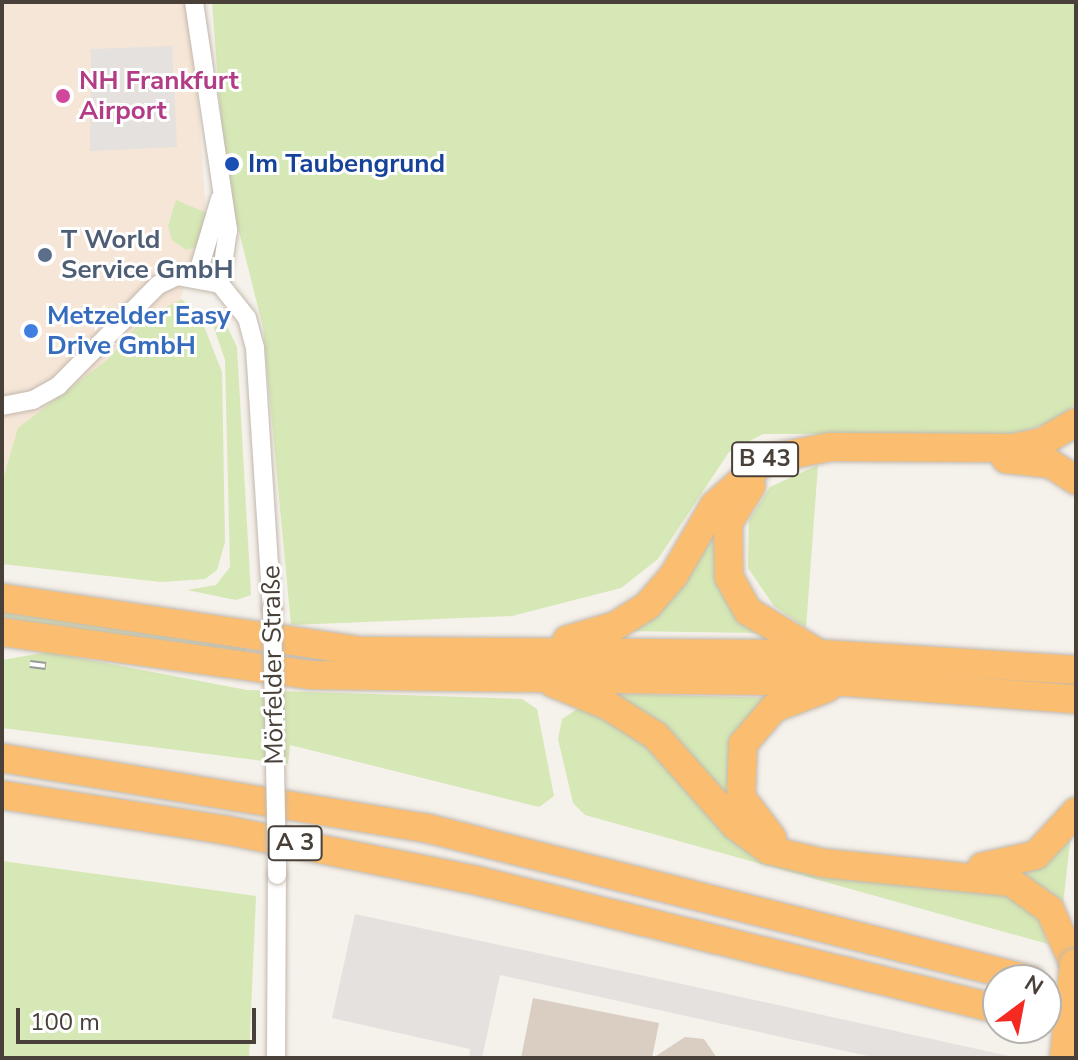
<!DOCTYPE html>
<meta charset="utf-8">
<style>
body{margin:0}
#map{position:relative;width:1078px;height:1060px;overflow:hidden;background:#f5f1eb;font-family:"Nunito Sans",sans-serif}
div>[style]{position:absolute}
[style*='--x']{left:calc(var(--x)*1px);top:calc(var(--y)*1px);width:calc(var(--w)*1px);rotate:calc(var(--a)*1deg)}
.commercial>*{inset:0;background:#f6e6d7}
.green>*{inset:0;background:#d6e8b5}
.parking>*{inset:0;background:#e4e1df}
.building>*{inset:0;background:#dacec3}
.roads{filter:drop-shadow(0 0 2px #c1b8ad) drop-shadow(0 0 2px #c1b8ad)}
.minor>*{height:18px;margin:-9px;padding:0 9px;transform-origin:9px;border-radius:9px;background:#fff}
.highway>*{height:28px;margin:-14px;padding:0 14px;transform-origin:14px;border-radius:14px;background:#fbbe70}
.rail>*{height:8px;margin-top:-4px;transform-origin:0;background:repeating-linear-gradient(90deg,#fff 0 15px,#999 0 30px);box-sizing:border-box;border-block:2px solid #999}
.bridges{filter:drop-shadow(0 0 2px #c1b8ad) drop-shadow(0 0 2px #c1b8ad)}
.minor-bridge>*{height:18px;margin:-9px;padding:0 9px;transform-origin:9px;border-radius:9px;background:#fff}
.highway-bridge>*{height:28px;margin:-14px;padding:0 14px;transform-origin:14px;border-radius:14px;background:#fbbe70}
.dots>*{width:22px;height:22px;translate:-50% -50%;box-sizing:border-box;border:4px solid #fff;border-radius:50%}
span{translate:-50% -50%;white-space:nowrap;text-align:center;line-height:1.15;-webkit-text-stroke:6px #fff;paint-order:stroke}
.shield-label span{padding:2px 6px;background:#fff;border:2px solid;border-radius:6px;-webkit-text-stroke-width:0}
.shield-label{font-size:24px;color:#494139;font-weight:700}
.hotel-label{font-size:26px;color:#b23c85;font-weight:700}
.left{translate:0 -50%;text-align:left}
.transit-label{font-size:26px;color:#164399;font-weight:700}
.service-label{font-size:26px;color:#4e5e75;font-weight:700}
.shop-label{font-size:26px;color:#366cbe;font-weight:700}
.street-label{font-size:26px;color:#494139}
.frame{position:absolute;inset:0;border:4px solid #494139;pointer-events:none}
.north{position:absolute;left:982px;top:964px;width:80px;height:80px;box-sizing:border-box;background:#fff;border:2px solid #b6b3b0;border-radius:50%;rotate:32deg;font-size:22px;font-weight:700;line-height:32px;text-align:center;color:#494139}
.north::after{content:'';display:block;margin:auto;width:28px;height:36px;background:#f52b21;clip-path:polygon(50% 0,100% 100%,50% 72%,0 100%)}
.scale{position:absolute;left:16px;top:1008px;width:240px;height:36px;box-sizing:border-box;border:4px solid #494139;border-top:0;padding-left:10px;font-size:24px;line-height:28px;white-space:nowrap;color:#494139;-webkit-text-stroke:6px #fff;paint-order:stroke}
</style>
<div id="map">
<div class="commercial">
<div style="clip-path:polygon(2px 2px,191px 2px,207px 228px,179px 302px,56px 402px,28px 511px,2px 520px)"></div>
</div>
<div class="green">
<div style="clip-path:polygon(212px 2px,1076px 2px,1076px 404px,1051px 422px,1015px 434px,763px 434px,729px 452px,658px 559px,621px 588px,512px 616px,291px 625px,263px 327px,225px 176px)"></div>
<div style="clip-path:polygon(176px 200px,207px 213px,196px 247px,186px 250px,172px 240px,168px 226px)"></div>
<div style="clip-path:polygon(182px 299px,202px 321px,222px 372px,225px 542px,217px 570px,205px 579px,161px 582px,2px 564px,2px 483px,18px 428px,108px 359px,141px 321px)"></div>
<div style="clip-path:polygon(207px 308px,224px 320px,237px 347px,251px 595px,236px 600px,187px 590px,216px 585px,230px 567px,225px 360px)"></div>
<div style="clip-path:polygon(818px 465px,806px 628px,774px 606px,748px 568px,749px 520px,770px 487px)"></div>
<div style="clip-path:polygon(721px 522px,763px 633px,621px 631px)"></div>
<div style="clip-path:polygon(2px 611px,152px 630px,246px 648px,246px 656px,2px 621px)"></div>
<div style="clip-path:polygon(48px 652px,247px 690px,522px 699px,537px 709px,554px 796px,539px 807px,290px 745px,288px 764px,2px 728px,2px 660px)"></div>
<div style="clip-path:polygon(598px 693px,773px 698px,767px 702px,738px 810px)"></div>
<div style="clip-path:polygon(579px 708px,638px 734px,730px 835px,990px 886px,1035px 908px,1048px 944px,585px 815px,573px 803px,558px 739px,562px 719px)"></div>
<div style="clip-path:polygon(1071px 833px,1062px 914px,1018px 878px)"></div>
<div style="clip-path:polygon(2px 861px,256px 896px,249px 1058px,2px 1058px)"></div>
</div>
<div class="parking">
<div style="clip-path:polygon(172px 46px,177px 147px,90px 151px,91px 49px)"></div>
<div style="clip-path:polygon(355px 914px,682px 984px,1009px 1056px,877px 1058px,500px 975px,482px 1058px,469px 1058px,470px 1049px,332px 1018px)"></div>
</div>
<div class="building">
<div style="clip-path:polygon(533px 998px,659px 1023px,652px 1058px,521px 1058px)"></div>
<div style="clip-path:polygon(685px 1037px,704px 1039px,717px 1058px,653px 1058px)"></div>
</div>
<div class="roads">
<div class="minor">
<div style="--x:194;--y:2;--w:231;--a:81.5"></div>
<div style="--x:228;--y:230;--w:55;--a:98.4"></div>
<div style="--x:197;--y:276;--w:80;--a:-73.4"></div>
<div style="--x:2;--y:406;--w:32;--a:-11"></div>
<div style="--x:33;--y:400;--w:29;--a:-29"></div>
<div style="--x:58;--y:386;--w:142;--a:-45.3"></div>
<div style="--x:158;--y:285;--w:21;--a:-25"></div>
<div style="--x:177;--y:276;--w:44;--a:10.5"></div>
<div style="--x:220;--y:284;--w:43;--a:51.5"></div>
<div style="--x:247;--y:318;--w:31;--a:75"></div>
<div style="--x:255;--y:348;--w:261;--a:86.3"></div>
<div style="--x:276;--y:1058;--w:183;--a:-89.7"></div>
</div>
<div class="highway">
<div style="--x:1006;--y:459;--w:45;--a:6.3"></div>
<div style="--x:1051;--y:464;--w:30;--a:33"></div>
<div style="--x:751;--y:486;--w:44;--a:121.9"></div>
<div style="--x:728;--y:523;--w:54;--a:88.9"></div>
<div style="--x:729;--y:577;--w:39;--a:61"></div>
<div style="--x:748;--y:611;--w:76;--a:31"></div>
<div style="--x:2;--y:598;--w:363;--a:8.4"></div>
<div style="--x:361;--y:651;--w:460;--a:0.4"></div>
<div style="--x:821;--y:654;--w:256;--a:3.6"></div>
<div style="--x:2;--y:632;--w:313;--a:7.9"></div>
<div style="--x:312;--y:675;--w:536;--a:0.75"></div>
<div style="--x:848;--y:682;--w:229;--a:4.3"></div>
<div style="--x:567;--y:640;--w:50;--a:-16.3"></div>
<div style="--x:615;--y:626;--w:39;--a:-32"></div>
<div style="--x:648;--y:605;--w:40;--a:-49"></div>
<div style="--x:674;--y:575;--w:80;--a:-59.9"></div>
<div style="--x:714;--y:506;--w:70;--a:-42.1"></div>
<div style="--x:766;--y:459;--w:65;--a:-10.6"></div>
<div style="--x:830;--y:447;--w:184;--a:0.3"></div>
<div style="--x:1014;--y:448;--w:29;--a:-12"></div>
<div style="--x:1042;--y:442;--w:39;--a:-30"></div>
<div style="--x:553;--y:683;--w:58;--a:22.2"></div>
<div style="--x:607;--y:705;--w:58;--a:32.3"></div>
<div style="--x:656;--y:736;--w:120;--a:48.4"></div>
<div style="--x:736;--y:826;--w:41;--a:36"></div>
<div style="--x:769;--y:850;--w:56;--a:13.5"></div>
<div style="--x:823;--y:863;--w:189;--a:5.8"></div>
<div style="--x:1011;--y:882;--w:48;--a:35.7"></div>
<div style="--x:1050;--y:910;--w:59;--a:66"></div>
<div style="--x:2;--y:758;--w:430;--a:9.4"></div>
<div style="--x:426;--y:828;--w:624;--a:14.1"></div>
<div style="--x:2;--y:795;--w:226;--a:8.9"></div>
<div style="--x:225;--y:830;--w:255;--a:11.3"></div>
<div style="--x:475;--y:880;--w:539;--a:13.86"></div>
<div style="--x:772;--y:838;--w:51;--a:-127.1"></div>
<div style="--x:741;--y:797;--w:53;--a:-87.8"></div>
<div style="--x:743;--y:744;--w:48;--a:-49.3"></div>
<div style="--x:774;--y:708;--w:57;--a:-20.7"></div>
<div style="--x:982;--y:867;--w:55;--a:-12.5"></div>
<div style="--x:1036;--y:855;--w:59;--a:-47.1"></div>
</div>
</div>
<div class="rail">
<div style="--x:30;--y:664;--w:16;--a:7"></div>
</div>
<div class="bridges">
<div class="minor-bridge">
<div style="--x:272;--y:608;--w:267;--a:88.9"></div>
</div>
<div class="highway-bridge">
<div style="--x:1064;--y:1058;--w:95;--a:-83.9"></div>
</div>
</div>
<div class="dots">
<div style="left:63px;top:96px;background:#d1479c"></div>
<div style="left:232px;top:164px;background:#1a4fb4"></div>
<div style="left:45px;top:255px;background:#5c6f8a"></div>
<div style="left:31px;top:331px;background:#3f7fe0"></div>
</div>
<div class="shield-label">
<span style="left:765px;top:459px">B 43</span>
<span style="left:295px;top:843px">A 3</span>
</div>
<div class="hotel-label">
<span class="left" style="left:79px;top:96px">NH Frankfurt<br>Airport</span>
</div>
<div class="transit-label">
<span class="left" style="left:248px;top:164px">Im Taubengrund</span>
</div>
<div class="service-label">
<span class="left" style="left:61px;top:255px">T World<br>Service GmbH</span>
</div>
<div class="shop-label">
<span class="left" style="left:47px;top:331px">Metzelder Easy<br>Drive GmbH</span>
</div>
<div class="street-label">
<span style="left:273px;top:665px;rotate:-91deg">Mörfelder Straße</span>
</div>
<div class="frame"></div>
<div class="north">N</div>
<div class="scale">100 m</div>
</div>
